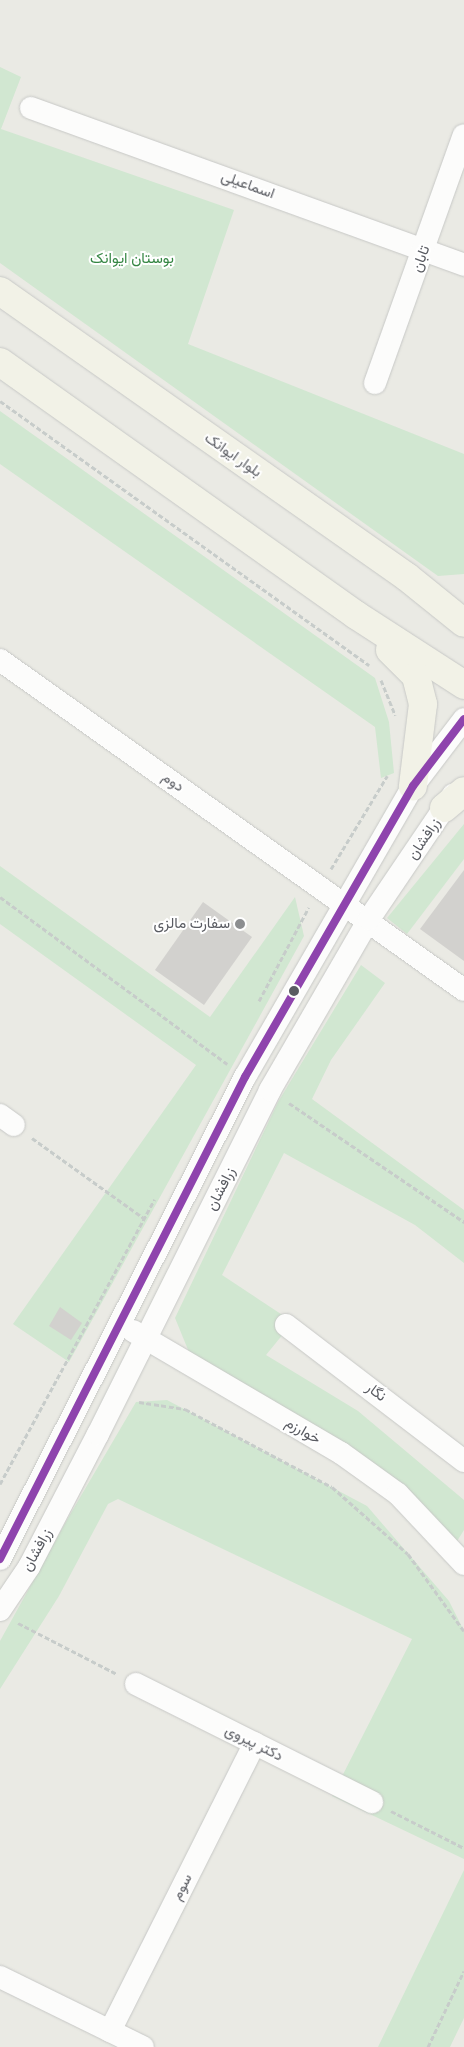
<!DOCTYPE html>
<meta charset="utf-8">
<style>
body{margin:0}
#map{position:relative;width:464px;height:2047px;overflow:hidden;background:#eaeae4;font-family:Karla,Vazirmatn,sans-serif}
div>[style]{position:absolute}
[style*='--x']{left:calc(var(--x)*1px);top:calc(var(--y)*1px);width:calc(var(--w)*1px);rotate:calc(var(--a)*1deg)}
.green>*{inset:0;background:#d1e7d1}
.building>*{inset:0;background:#d2d1ce}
.path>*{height:3px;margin-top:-1.5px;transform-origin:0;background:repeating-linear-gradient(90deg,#c7ccca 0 5px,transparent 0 7.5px)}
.roads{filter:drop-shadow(0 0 1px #c7c8c6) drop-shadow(0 0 1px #c7c8c6)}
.minor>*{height:22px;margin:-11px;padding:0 11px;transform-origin:11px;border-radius:11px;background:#fcfcfb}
.major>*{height:28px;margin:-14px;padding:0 14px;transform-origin:14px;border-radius:14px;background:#f2f2e7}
.bus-1>*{height:8px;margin:-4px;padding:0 4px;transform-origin:4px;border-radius:4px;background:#8e44ad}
.dots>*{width:14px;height:14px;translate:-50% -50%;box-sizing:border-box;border:2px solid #fff;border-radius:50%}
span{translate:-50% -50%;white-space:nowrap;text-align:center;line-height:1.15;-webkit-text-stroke:4px #fff;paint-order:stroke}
.street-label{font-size:15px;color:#5a5c62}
.park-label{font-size:15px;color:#358643}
.poi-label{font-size:15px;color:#5a5c62}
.right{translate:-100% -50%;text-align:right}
</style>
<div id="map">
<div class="green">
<div style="clip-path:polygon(0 67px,21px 77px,1px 129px,234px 210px,188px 344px,464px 454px,464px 574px,438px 576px,0 263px)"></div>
<div style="clip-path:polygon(0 411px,375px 678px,389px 722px,394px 773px,381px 778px,375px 727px,0 464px)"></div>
<div style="clip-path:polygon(464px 824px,464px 859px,407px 934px,387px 918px)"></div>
<div style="clip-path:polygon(0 866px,210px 1017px,295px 897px,304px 936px,69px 1362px,13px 1324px,196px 1065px,0 924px)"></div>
<div style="clip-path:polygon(361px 965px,385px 983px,331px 1060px,312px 1099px,464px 1210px,464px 1263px,415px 1225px,284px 1153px,222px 1275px,293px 1322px,266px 1355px,358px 1411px,464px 1500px,464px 1530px,454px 1546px,191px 1357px,175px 1318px,278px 1102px)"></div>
<div style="clip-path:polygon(167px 1400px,367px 1506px,449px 1601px,464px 1631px,464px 1859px,332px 1796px,412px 1639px,118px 1499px,108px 1504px,59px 1596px,0 1689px,0 1641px,68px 1518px,136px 1402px)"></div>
<div style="clip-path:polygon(464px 1870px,464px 2018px,450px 2047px,378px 2047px)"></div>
</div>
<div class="building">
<div style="clip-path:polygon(464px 870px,464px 961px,420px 929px)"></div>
<div style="clip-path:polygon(203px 902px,252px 937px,204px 1005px,155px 970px)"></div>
<div style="clip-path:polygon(60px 1307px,82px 1323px,71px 1340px,49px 1326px)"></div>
</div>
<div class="path">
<div style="--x:0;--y:401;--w:454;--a:35.6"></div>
<div style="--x:381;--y:680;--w:38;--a:68"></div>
<div style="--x:331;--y:869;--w:109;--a:-58.9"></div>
<div style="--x:0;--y:897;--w:282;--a:36.3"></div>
<div style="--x:259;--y:1001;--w:106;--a:-62"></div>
<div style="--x:289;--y:1103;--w:212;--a:34.2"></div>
<div style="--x:32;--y:1138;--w:139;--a:35.6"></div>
<div style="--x:139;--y:1402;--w:47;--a:8.7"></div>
<div style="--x:185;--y:1409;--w:166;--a:28"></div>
<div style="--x:332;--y:1487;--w:101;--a:41.4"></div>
<div style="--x:408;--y:1554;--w:95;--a:54"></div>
<div style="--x:0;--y:1484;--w:324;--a:-61.5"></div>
<div style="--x:18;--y:1623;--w:111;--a:27.3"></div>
<div style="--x:391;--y:1811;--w:82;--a:26.9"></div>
<div style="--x:428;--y:2047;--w:84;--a:-64.7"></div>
</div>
<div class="roads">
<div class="minor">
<div style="--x:31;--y:108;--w:461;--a:19.9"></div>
<div style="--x:375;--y:383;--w:263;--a:-70.3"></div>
<div style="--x:0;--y:660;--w:569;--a:35.42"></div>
<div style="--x:0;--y:1115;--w:17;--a:36"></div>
<div style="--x:286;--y:1325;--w:224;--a:37.4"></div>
<div style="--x:133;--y:1331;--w:241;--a:30.4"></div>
<div style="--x:341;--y:1453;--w:70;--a:35.7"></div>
<div style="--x:398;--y:1494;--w:96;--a:46.7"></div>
<div style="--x:0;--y:1559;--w:541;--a:-63.06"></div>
<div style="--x:245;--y:1077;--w:336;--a:-60"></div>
<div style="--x:413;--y:786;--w:84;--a:-52.7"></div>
<div style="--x:0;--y:1610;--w:52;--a:-56"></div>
<div style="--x:29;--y:1567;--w:150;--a:-62.6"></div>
<div style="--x:98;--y:1434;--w:385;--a:-63.4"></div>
<div style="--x:270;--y:1090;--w:198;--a:-59.9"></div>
<div style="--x:369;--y:919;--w:150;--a:-55.9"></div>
<div style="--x:136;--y:1684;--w:264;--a:26.6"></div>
<div style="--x:0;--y:1977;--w:159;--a:26.1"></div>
<div style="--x:110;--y:2031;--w:322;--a:-63.3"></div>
</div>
<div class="major">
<div style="--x:0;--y:291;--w:497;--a:35.1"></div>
<div style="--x:407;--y:577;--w:73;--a:38.9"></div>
<div style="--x:0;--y:362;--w:437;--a:35.4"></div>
<div style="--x:356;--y:615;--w:129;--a:32.9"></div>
<div style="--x:390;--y:650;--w:37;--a:45"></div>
<div style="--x:416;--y:676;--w:29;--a:76"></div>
<div style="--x:423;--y:704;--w:83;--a:97"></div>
<div style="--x:444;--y:808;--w:26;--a:-40"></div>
</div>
</div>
<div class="bus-1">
<div style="--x:0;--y:1559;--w:541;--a:-63.06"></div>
<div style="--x:245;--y:1077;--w:336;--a:-60"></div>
<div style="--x:413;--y:786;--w:84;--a:-52.7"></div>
</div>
<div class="dots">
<div style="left:240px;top:924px;background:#8c8e90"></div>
<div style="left:294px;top:991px;background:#5a5c62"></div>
</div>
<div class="street-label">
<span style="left:248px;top:185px;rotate:20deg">اسماعیلی</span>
<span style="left:421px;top:259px;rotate:-70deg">تابان</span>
<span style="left:233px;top:455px;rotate:35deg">بلوار ایوانک</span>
<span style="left:173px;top:782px;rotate:35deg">دوم</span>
<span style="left:424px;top:839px;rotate:-56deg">زرافشان</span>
<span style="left:221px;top:1189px;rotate:-63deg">زرافشان</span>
<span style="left:376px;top:1392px;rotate:37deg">نگار</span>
<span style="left:303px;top:1431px;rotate:30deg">خوارزم</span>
<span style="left:37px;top:1550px;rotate:-61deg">زرافشان</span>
<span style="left:254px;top:1743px;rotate:27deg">دکتر پیروی</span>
<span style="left:182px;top:1887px;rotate:-63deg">سوم</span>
</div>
<div class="park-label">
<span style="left:132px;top:259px">بوستان ایوانک</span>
</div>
<div class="poi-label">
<span class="right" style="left:230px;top:924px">سفارت مالزی</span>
</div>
</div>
